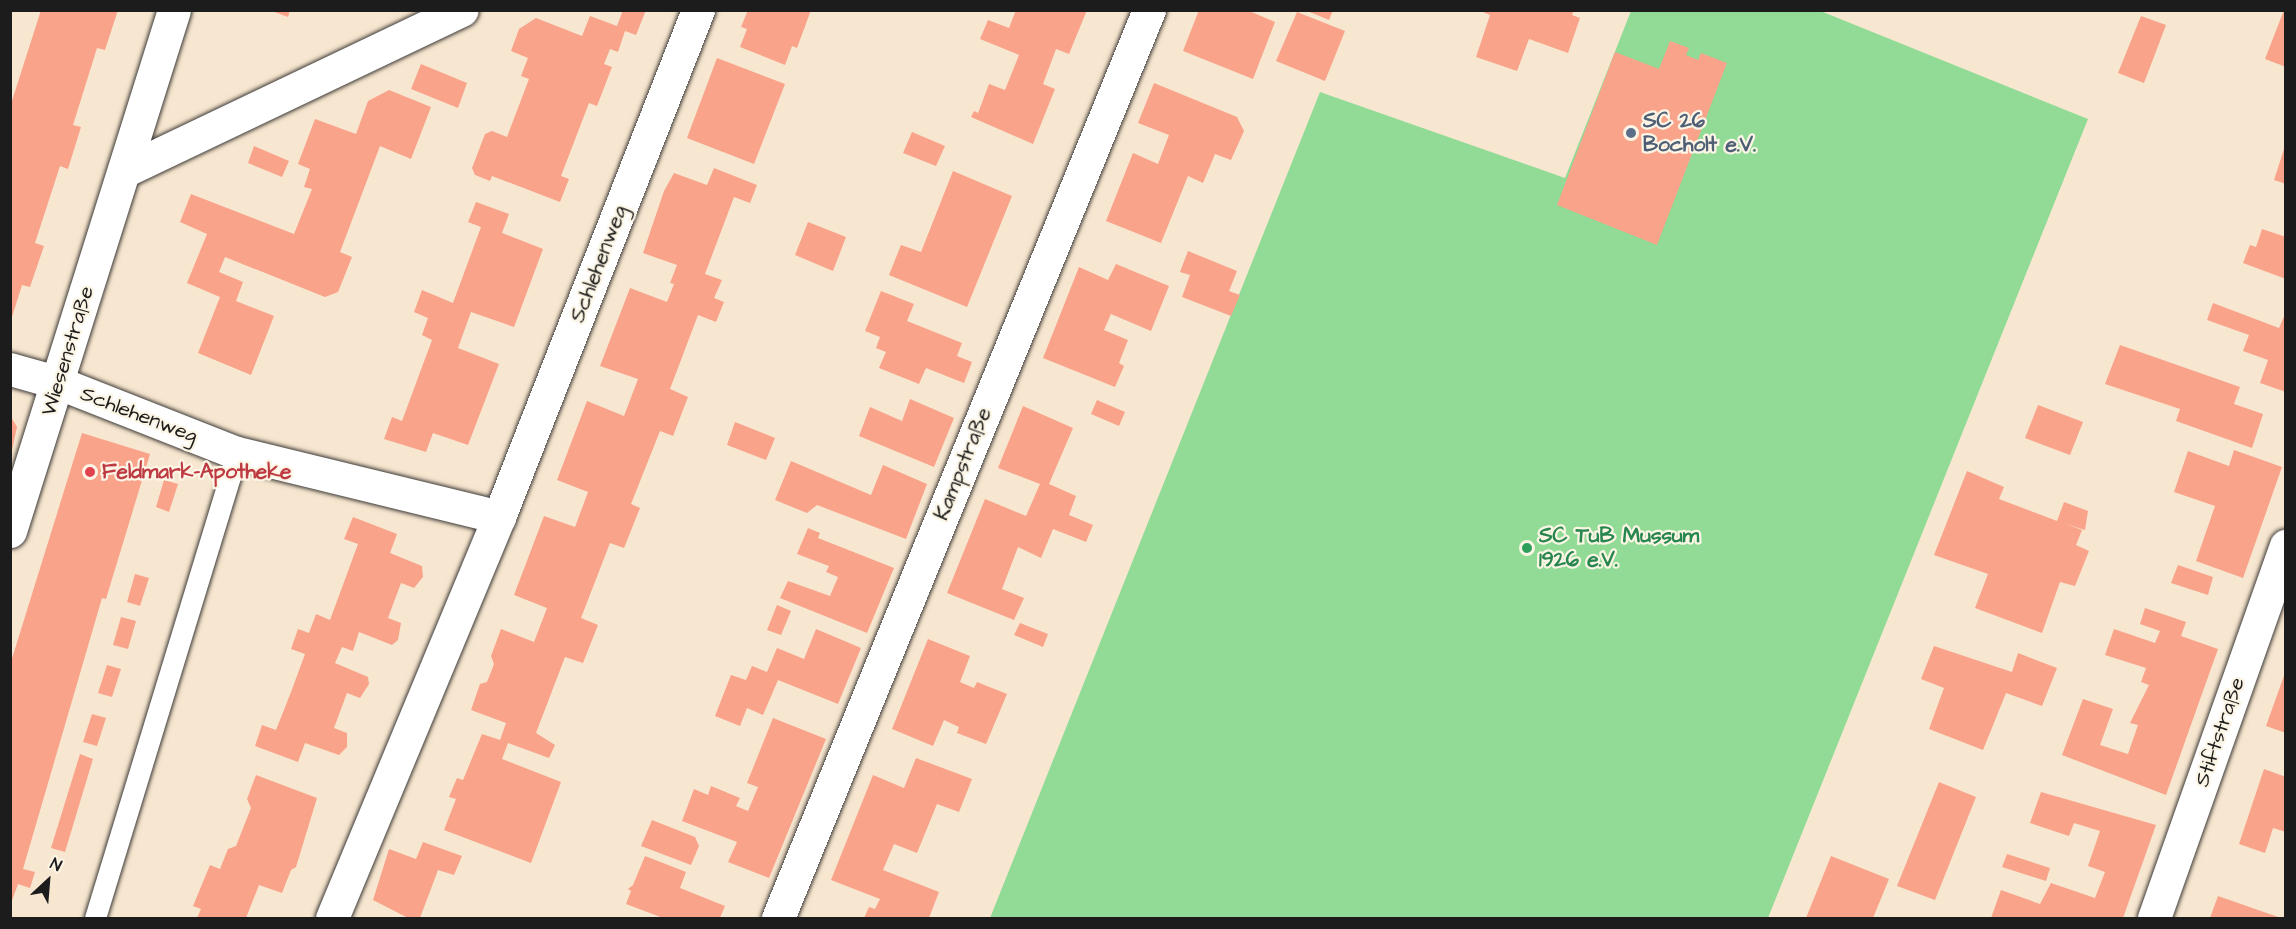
<!DOCTYPE html>
<meta charset="utf-8">
<style>
body{margin:0}
#map{position:relative;width:2296px;height:929px;overflow:hidden;background:#f8e7d0;font-family:"Architects Daughter",sans-serif}
div>[style]{position:absolute}
[style*='--x']{left:calc(var(--x)*1px);top:calc(var(--y)*1px);width:calc(var(--w)*1px);rotate:calc(var(--a)*1deg)}
.green>*{inset:0;background:#91db96}
.building>*{inset:0;background:#f8a38a}
.roads{filter:drop-shadow(0 0 2px #3d3a37) drop-shadow(0 0 2px #3d3a37)}
.lane>*{height:21px;margin:-10.5px;padding:0 10.5px;transform-origin:10.5px;border-radius:10.5px;background:#fff}
.street>*{height:33px;margin:-16.5px;padding:0 16.5px;transform-origin:16.5px;border-radius:16.5px;background:#fff}
.dots>*{width:16px;height:16px;translate:-50% -50%;box-sizing:border-box;border:3px solid #fcf5e5;border-radius:50%}
span{translate:-50% -50%;white-space:nowrap;text-align:center;line-height:1.15;-webkit-text-stroke:4.5px #fcf5e5;paint-order:stroke}
.service-label{font-size:21px;color:#4e5e75;font-weight:700}
.left{translate:0 -50%;text-align:left}
.street-label{font-size:21px;color:#1c1c1c}
.health-label{font-size:21px;color:#be3a42;font-weight:700}
.leisure-label{font-size:21px;color:#27864d;font-weight:700}
.frame{position:absolute;inset:0;border:12px solid #1c1c1c;pointer-events:none}
.north{position:absolute;left:18px;top:851px;width:60px;height:60px;-webkit-text-stroke:4px #fcf5e5;paint-order:stroke;rotate:26deg;font-size:16px;font-weight:700;line-height:24px;text-align:center;color:#1c1c1c}
.north::after{content:'';display:block;margin:auto;width:21px;height:27px;background:#1c1c1c;clip-path:polygon(50% 0,100% 100%,50% 72%,0 100%)}
</style>
<div id="map">
<div class="green">
<div style="clip-path:polygon(1818px 10px,2088px 119px,1768px 918px,990px 918px,1320px 92px,1565px 178px,1631px 11px)"></div>
</div>
<div class="building">
<div style="clip-path:polygon(41px 10px,118px 10px,105px 50px,97px 48px,73px 125px,81px 127px,68px 169px,60px 166px,35px 243px,44px 246px,30px 287px,22px 285px,11px 320px,10px 107px)"></div>
<div style="clip-path:polygon(269px 10px,290px 10px,288px 17px)"></div>
<div style="clip-path:polygon(623px 10px,646px 10px,636px 35px,625px 31px,618px 52px,610px 49px,604px 64px,612px 67px,597px 106px,589px 103px,561px 176px,569px 179px,560px 202px,492px 176px,490px 181px,475px 175px,472px 168px,485px 134px,492px 131px,507px 137px,529px 79px,521px 76px,528px 58px,511px 51px,519px 29px,536px 18px,582px 36px,590px 16px,617px 26px)"></div>
<div style="clip-path:polygon(748px 10px,811px 10px,797px 48px,792px 46px,785px 65px,740px 47px,747px 29px,741px 27px)"></div>
<div style="clip-path:polygon(1016px 10px,1087px 10px,1069px 54px,1056px 49px,1043px 84px,1055px 89px,1033px 144px,971px 117px,974px 111px,978px 113px,989px 84px,1005px 90px,1019px 55px,980px 39px,988px 20px,1009px 28px)"></div>
<div style="clip-path:polygon(1199px 10px,1247px 10px,1275px 22px,1253px 79px,1183px 51px)"></div>
<div style="clip-path:polygon(1305px 10px,1333px 10px,1329px 20px)"></div>
<div style="clip-path:polygon(1478px 10px,1574px 10px,1572px 15px,1580px 18px,1568px 53px,1529px 39px,1517px 71px,1476px 57px,1490px 15px)"></div>
<div style="clip-path:polygon(2284px 10px,2286px 10px,2286px 67px,2265px 59px)"></div>
<div style="clip-path:polygon(1297px 12px,1345px 31px,1325px 81px,1276px 61px)"></div>
<div style="clip-path:polygon(2141px 16px,2166px 25px,2144px 83px,2118px 73px)"></div>
<div style="clip-path:polygon(1670px 41px,1689px 48px,1686px 55px,1698px 60px,1701px 53px,1727px 63px,1657px 245px,1557px 205px,1615px 52px,1659px 69px)"></div>
<div style="clip-path:polygon(717px 58px,785px 84px,754px 164px,687px 138px)"></div>
<div style="clip-path:polygon(421px 64px,467px 83px,458px 108px,411px 89px)"></div>
<div style="clip-path:polygon(1154px 83px,1237px 117px,1244px 131px,1231px 160px,1215px 154px,1203px 183px,1188px 176px,1161px 243px,1106px 221px,1133px 153px,1158px 164px,1169px 135px,1138px 123px)"></div>
<div style="clip-path:polygon(389px 90px,431px 107px,411px 159px,380px 146px,340px 252px,352px 257px,338px 292px,325px 297px,225px 257px,219px 272px,243px 282px,236px 301px,274px 316px,251px 375px,198px 353px,220px 297px,187px 283px,207px 234px,180px 222px,191px 194px,294px 234px,312px 189px,304px 187px,310px 169px,298px 164px,315px 119px,356px 134px,368px 101px)"></div>
<div style="clip-path:polygon(912px 132px,945px 146px,936px 166px,903px 153px)"></div>
<div style="clip-path:polygon(254px 146px,289px 161px,282px 177px,248px 163px)"></div>
<div style="clip-path:polygon(2285px 146px,2286px 146px,2286px 184px,2274px 180px)"></div>
<div style="clip-path:polygon(714px 168px,757px 185px,750px 203px,734px 197px,705px 274px,722px 280px,714px 298px,724px 302px,716px 322px,698px 315px,670px 389px,688px 397px,673px 436px,660px 431px,631px 504px,640px 508px,624px 548px,610px 543px,581px 618px,598px 625px,583px 663px,565px 657px,536px 733px,555px 745px,549px 758px,508px 743px,502px 759px,561px 782px,531px 863px,444px 830px,456px 799px,449px 797px,457px 778px,463px 780px,482px 734px,500px 740px,506px 723px,471px 710px,480px 684px,487px 682px,491px 672px,494px 664px,491px 656px,501px 629px,534px 642px,547px 608px,514px 595px,544px 516px,575px 527px,588px 492px,557px 480px,587px 401px,624px 416px,638px 379px,600px 366px,630px 288px,667px 302px,674px 284px,670px 283px,677px 265px,643px 253px,664px 191px,674px 173px,707px 185px)"></div>
<div style="clip-path:polygon(953px 171px,1012px 196px,967px 307px,889px 275px,901px 245px,921px 252px)"></div>
<div style="clip-path:polygon(476px 202px,509px 214px,502px 233px,543px 249px,514px 327px,471px 312px,458px 348px,499px 364px,468px 445px,433px 433px,426px 452px,384px 439px,392px 417px,402px 421px,432px 340px,422px 335px,428px 318px,414px 312px,422px 290px,453px 303px,481px 227px,468px 222px)"></div>
<div style="clip-path:polygon(808px 222px,846px 237px,833px 271px,795px 255px)"></div>
<div style="clip-path:polygon(2262px 229px,2286px 237px,2286px 279px,2243px 263px,2250px 245px,2256px 247px)"></div>
<div style="clip-path:polygon(1188px 251px,1237px 271px,1229px 291px,1240px 295px,1231px 316px,1182px 297px,1190px 275px,1180px 272px)"></div>
<div style="clip-path:polygon(1116px 264px,1169px 286px,1151px 331px,1111px 314px,1104px 330px,1128px 340px,1119px 363px,1124px 366px,1115px 387px,1043px 358px,1079px 267px,1108px 280px)"></div>
<div style="clip-path:polygon(881px 291px,914px 304px,907px 321px,962px 343px,957px 356px,972px 362px,964px 383px,926px 368px,919px 384px,879px 368px,886px 352px,876px 348px,880px 337px,865px 331px)"></div>
<div style="clip-path:polygon(2213px 303px,2279px 328px,2286px 312px,2286px 392px,2260px 383px,2268px 360px,2243px 351px,2249px 335px,2207px 320px)"></div>
<div style="clip-path:polygon(2120px 345px,2240px 387px,2234px 404px,2263px 414px,2252px 448px,2176px 421px,2180px 409px,2105px 384px)"></div>
<div style="clip-path:polygon(910px 399px,954px 418px,934px 467px,859px 436px,870px 407px,902px 421px)"></div>
<div style="clip-path:polygon(1097px 400px,1125px 412px,1119px 426px,1091px 414px)"></div>
<div style="clip-path:polygon(2038px 405px,2083px 422px,2070px 455px,2025px 438px)"></div>
<div style="clip-path:polygon(1023px 406px,1073px 428px,1049px 484px,1076px 496px,1069px 515px,1093px 525px,1086px 542px,1053px 529px,1041px 558px,1018px 547px,1002px 589px,1024px 598px,1014px 620px,947px 593px,985px 499px,1026px 516px,1040px 484px,998px 468px)"></div>
<div style="clip-path:polygon(10px 415px,17px 427px,11px 455px,10px 455px)"></div>
<div style="clip-path:polygon(735px 422px,775px 438px,766px 460px,727px 445px)"></div>
<div style="clip-path:polygon(82px 433px,150px 454px,106px 599px,102px 598px,23px 869px,35px 872px,30px 888px,18px 884px,10px 906px,10px 665px)"></div>
<div style="clip-path:polygon(2234px 450px,2282px 467px,2243px 578px,2196px 561px,2215px 506px,2174px 492px,2188px 451px,2229px 466px)"></div>
<div style="clip-path:polygon(791px 461px,871px 495px,883px 465px,927px 484px,906px 539px,817px 505px,807px 513px,775px 500px)"></div>
<div style="clip-path:polygon(1967px 471px,2004px 487px,1999px 499px,2057px 521px,2064px 502px,2088px 511px,2085px 530px,2066px 524px,2082px 530px,2076px 545px,2089px 551px,2075px 586px,2060px 582px,2042px 633px,1975px 608px,1988px 574px,1934px 555px)"></div>
<div style="clip-path:polygon(164px 480px,178px 484px,169px 512px,156px 507px)"></div>
<div style="clip-path:polygon(353px 517px,397px 534px,390px 553px,422px 566px,423px 577px,414px 588px,401px 583px,388px 618px,401px 623px,398px 640px,392px 645px,359px 632px,353px 651px,342px 647px,335px 663px,368px 677px,369px 684px,360px 698px,347px 693px,334px 728px,347px 733px,347px 747px,339px 755px,305px 743px,298px 762px,255px 746px,262px 725px,276px 730px,291px 692px,305px 654px,291px 649px,298px 629px,309px 633px,316px 614px,330px 620px,358px 544px,344px 539px)"></div>
<div style="clip-path:polygon(808px 528px,820px 533px,818px 538px,894px 568px,867px 633px,780px 598px,788px 581px,830px 596px,838px 577px,826px 572px,829px 566px,797px 554px)"></div>
<div style="clip-path:polygon(2178px 565px,2213px 577px,2208px 595px,2171px 583px)"></div>
<div style="clip-path:polygon(135px 574px,149px 578px,140px 606px,127px 602px)"></div>
<div style="clip-path:polygon(777px 605px,791px 611px,781px 635px,767px 630px)"></div>
<div style="clip-path:polygon(2145px 608px,2186px 622px,2181px 636px,2218px 649px,2166px 795px,2062px 755px,2083px 699px,2113px 709px,2100px 745px,2128px 754px,2138px 725px,2130px 723px,2149px 685px,2141px 682px,2146px 668px,2105px 655px,2114px 629px,2155px 643px,2160px 631px,2140px 624px)"></div>
<div style="clip-path:polygon(121px 617px,136px 621px,128px 649px,113px 645px)"></div>
<div style="clip-path:polygon(1020px 623px,1048px 634px,1043px 647px,1014px 635px)"></div>
<div style="clip-path:polygon(816px 629px,861px 648px,838px 704px,778px 680px,763px 715px,747px 708px,740px 726px,715px 716px,731px 675px,746px 680px,752px 666px,767px 672px,777px 648px,804px 659px)"></div>
<div style="clip-path:polygon(928px 639px,970px 656px,960px 682px,974px 688px,977px 682px,1007px 694px,986px 744px,957px 733px,959px 727px,944px 720px,933px 746px,892px 729px)"></div>
<div style="clip-path:polygon(1934px 646px,2012px 672px,2018px 653px,2057px 668px,2042px 706px,2006px 693px,1983px 750px,1929px 729px,1944px 688px,1921px 679px)"></div>
<div style="clip-path:polygon(107px 665px,121px 669px,112px 697px,98px 693px)"></div>
<div style="clip-path:polygon(2285px 673px,2286px 673px,2286px 733px,2266px 726px)"></div>
<div style="clip-path:polygon(92px 714px,106px 718px,97px 746px,83px 742px)"></div>
<div style="clip-path:polygon(773px 718px,826px 739px,769px 878px,728px 862px,737px 842px,682px 821px,694px 789px,708px 795px,711px 786px,740px 798px,736px 806px,748px 811px,758px 787px,747px 783px)"></div>
<div style="clip-path:polygon(80px 754px,93px 759px,65px 852px,51px 848px)"></div>
<div style="clip-path:polygon(916px 758px,972px 779px,959px 812px,937px 804px,917px 853px,894px 844px,883px 870px,939px 892px,929px 918px,864px 918px,869px 907px,875px 909px,880px 899px,831px 880px,873px 775px,904px 788px)"></div>
<div style="clip-path:polygon(2264px 769px,2286px 777px,2286px 832px,2273px 828px,2265px 853px,2239px 844px)"></div>
<div style="clip-path:polygon(256px 775px,317px 798px,296px 867px,291px 870px,282px 893px,259px 885px,246px 918px,197px 918px,201px 909px,193px 906px,210px 865px,220px 869px,228px 849px,236px 846px,251px 808px,247px 799px)"></div>
<div style="clip-path:polygon(1939px 782px,1976px 797px,1935px 900px,1897px 886px)"></div>
<div style="clip-path:polygon(2041px 792px,2156px 825px,2123px 918px,1991px 918px,2001px 890px,2040px 904px,2051px 883px,2095px 898px,2105px 872px,2088px 866px,2100px 831px,2074px 823px,2069px 836px,2030px 823px)"></div>
<div style="clip-path:polygon(652px 820px,695px 837px,699px 846px,691px 865px,641px 846px)"></div>
<div style="clip-path:polygon(423px 842px,462px 856px,454px 875px,438px 870px,420px 918px,408px 918px,373px 900px,389px 849px,416px 859px)"></div>
<div style="clip-path:polygon(2007px 854px,2050px 868px,2046px 881px,2002px 867px)"></div>
<div style="clip-path:polygon(645px 856px,686px 872px,680px 888px,725px 906px,720px 918px,663px 918px,626px 904px,631px 891px,628px 889px,633px 885px)"></div>
<div style="clip-path:polygon(1831px 856px,1889px 879px,1873px 918px,1806px 918px)"></div>
<div style="clip-path:polygon(2218px 896px,2281px 918px,2210px 918px)"></div>
</div>
<div class="roads">
<div class="lane">
<div style="--x:95;--y:918;--w:486;--a:-73"></div>
</div>
<div class="street">
<div style="--x:124;--y:171;--w:374;--a:-25.5"></div>
<div style="--x:10;--y:369;--w:51;--a:15.9"></div>
<div style="--x:59;--y:383;--w:191;--a:21.5"></div>
<div style="--x:237;--y:453;--w:270;--a:13.7"></div>
<div style="--x:10;--y:531;--w:546;--a:-72.53"></div>
<div style="--x:332;--y:918;--w:434;--a:-67.4"></div>
<div style="--x:499;--y:517;--w:545;--a:-68.57"></div>
<div style="--x:778;--y:918;--w:981;--a:-67.78"></div>
<div style="--x:2154;--y:918;--w:395;--a:-70.5"></div>
</div>
</div>
<div class="dots">
<div style="left:1631px;top:133px;background:#5c6f8a"></div>
<div style="left:90px;top:472px;background:#e0444e"></div>
<div style="left:1527px;top:548px;background:#2e9e5b"></div>
</div>
<div class="service-label">
<span class="left" style="left:1643px;top:133px">SC 26<br>Bocholt e.V.</span>
</div>
<div class="street-label">
<span style="left:599px;top:264px;rotate:-69deg">Schlehenweg</span>
<span style="left:68px;top:351px;rotate:-73deg">Wiesenstraße</span>
<span style="left:139px;top:415px;rotate:21deg">Schlehenweg</span>
<span style="left:963px;top:464px;rotate:-68deg">Kampstraße</span>
<span style="left:2220px;top:732px;rotate:-71deg">Stiftstraße</span>
</div>
<div class="health-label">
<span class="left" style="left:102px;top:472px">Feldmark-Apotheke</span>
</div>
<div class="leisure-label">
<span class="left" style="left:1539px;top:548px">SC TuB Mussum<br>1926 e.V.</span>
</div>
<div class="frame"></div>
<div class="north">N</div>
</div>
